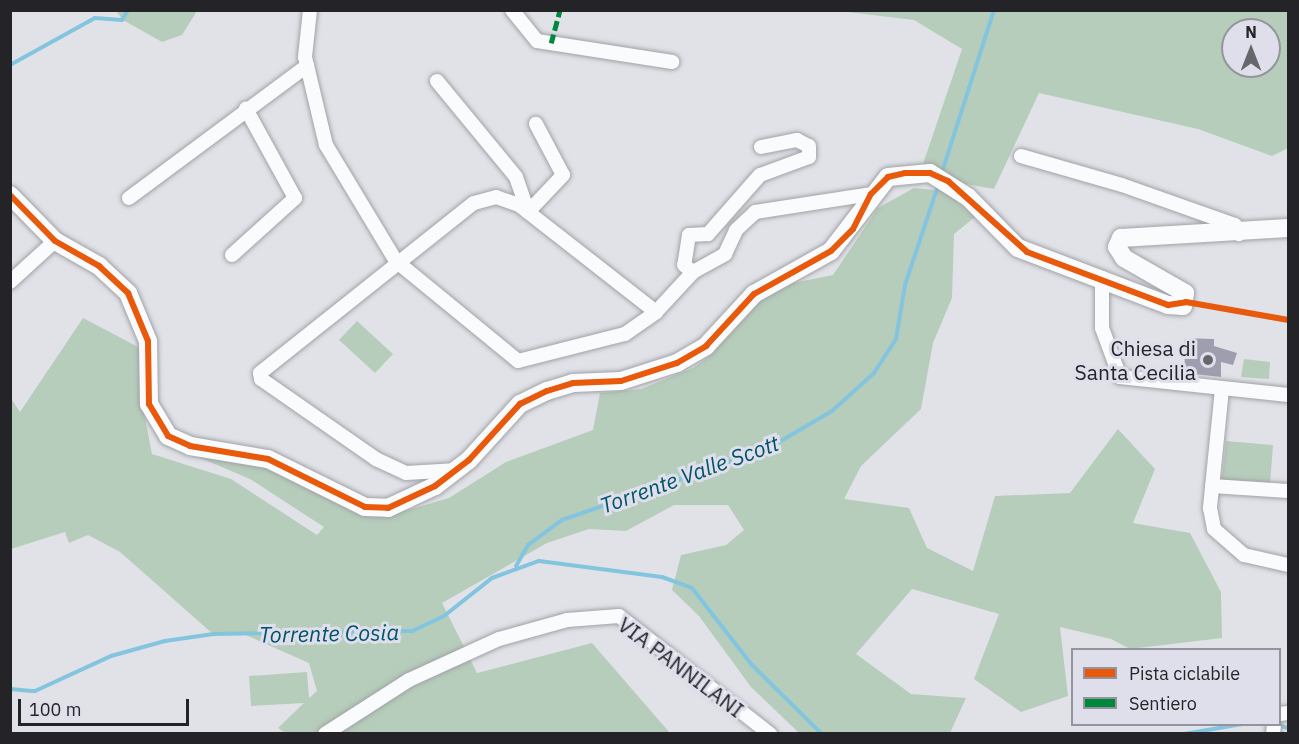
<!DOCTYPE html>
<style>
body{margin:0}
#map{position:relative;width:1299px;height:744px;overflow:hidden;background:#e1e2e8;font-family:"IBM Plex Sans",sans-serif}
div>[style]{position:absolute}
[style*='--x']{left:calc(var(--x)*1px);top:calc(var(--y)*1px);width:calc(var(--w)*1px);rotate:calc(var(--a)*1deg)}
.green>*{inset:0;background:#b6cdbb}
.stream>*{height:4px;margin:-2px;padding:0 2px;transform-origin:2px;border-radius:2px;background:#83c5de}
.building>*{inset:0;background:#9f9eae}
.roads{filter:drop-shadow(0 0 2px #a1a2a6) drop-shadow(0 0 2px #a1a2a6)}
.street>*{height:14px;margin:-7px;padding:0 7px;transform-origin:7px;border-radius:7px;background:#fafbfc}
.secondary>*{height:18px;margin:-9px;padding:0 9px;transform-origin:9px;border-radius:9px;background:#fafbfc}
.quiet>*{height:4.5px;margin-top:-2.25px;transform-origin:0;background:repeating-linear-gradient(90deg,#00873e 0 9px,transparent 0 13.5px)}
.cycleway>*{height:6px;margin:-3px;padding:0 3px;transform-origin:3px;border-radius:3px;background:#e8590c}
.dots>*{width:16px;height:16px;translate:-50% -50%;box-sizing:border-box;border:3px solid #dedfeb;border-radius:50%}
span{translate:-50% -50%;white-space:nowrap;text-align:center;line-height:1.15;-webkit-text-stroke:6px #dedfeb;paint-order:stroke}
.poi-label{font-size:21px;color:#242428}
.right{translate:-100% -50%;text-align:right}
.street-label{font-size:21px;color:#242428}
.water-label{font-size:22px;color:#00536a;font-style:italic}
.frame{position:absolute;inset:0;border:12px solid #242428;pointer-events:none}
.legend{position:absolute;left:1071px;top:648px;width:210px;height:78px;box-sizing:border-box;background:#dedfeb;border:2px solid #94949d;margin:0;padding:8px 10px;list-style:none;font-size:18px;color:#242428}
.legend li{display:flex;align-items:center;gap:12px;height:30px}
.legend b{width:30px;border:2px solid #94949d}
.north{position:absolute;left:1221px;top:18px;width:60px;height:60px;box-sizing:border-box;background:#dedfeb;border:2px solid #94949d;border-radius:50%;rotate:0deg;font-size:16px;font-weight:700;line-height:24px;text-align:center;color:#242428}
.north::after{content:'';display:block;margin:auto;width:21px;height:27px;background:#66666b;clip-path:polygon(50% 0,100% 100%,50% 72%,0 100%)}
.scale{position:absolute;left:18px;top:699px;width:171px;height:27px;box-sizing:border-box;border:3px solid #242428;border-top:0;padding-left:8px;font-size:18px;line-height:21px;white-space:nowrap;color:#242428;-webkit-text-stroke:4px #dedfeb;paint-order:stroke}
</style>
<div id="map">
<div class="green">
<div style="clip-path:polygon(116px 11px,197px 11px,182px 35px,162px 42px,123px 20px)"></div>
<div style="clip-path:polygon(evenodd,839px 11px,1288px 11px,1288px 148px,1272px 156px,1198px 129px,1039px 93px,994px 189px,955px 182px,923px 164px,962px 49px,914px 20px,839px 11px,1233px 30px,1269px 30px,1269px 66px,1233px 66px,1233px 30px)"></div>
<div style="clip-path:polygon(914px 188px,945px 191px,975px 217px,954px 234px,952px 298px,933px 343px,921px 409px,861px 466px,844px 499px,909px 508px,927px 548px,973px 571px,995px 496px,1070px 493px,1118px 429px,1155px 469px,1133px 523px,1190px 533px,1221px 592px,1222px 638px,1130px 649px,1111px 639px,1060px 627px,1068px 696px,1021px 712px,974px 679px,999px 614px,912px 589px,856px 654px,911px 694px,966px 698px,950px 733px,799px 733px,751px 687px,699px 616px,672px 590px,681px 555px,726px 545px,744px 530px,728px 505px,674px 505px,626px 531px,589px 529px,547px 543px,442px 603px,477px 673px,592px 643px,670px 733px,285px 733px,278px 728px,304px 703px,251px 706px,249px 676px,307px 672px,309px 698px,317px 691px,309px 663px,241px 633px,213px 634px,120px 552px,88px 535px,69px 543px,65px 532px,11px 549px,10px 397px,20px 412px,83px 318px,140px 348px,140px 392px,152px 454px,231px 479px,317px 535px,324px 527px,250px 479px,184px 451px,240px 459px,294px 478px,359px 515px,391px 515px,449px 498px,506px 462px,593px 430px,600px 393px,641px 389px,693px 368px,711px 355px,763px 298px,783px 285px,833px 275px,878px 208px)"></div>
<div style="clip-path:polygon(357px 321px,393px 354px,375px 373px,339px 340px)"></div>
<div style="clip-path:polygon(1244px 359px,1270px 362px,1269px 379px,1241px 377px)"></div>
<div style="clip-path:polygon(1226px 441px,1273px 445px,1270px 484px,1222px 480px)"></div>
</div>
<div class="stream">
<div style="--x:10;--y:65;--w:97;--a:-28.9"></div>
<div style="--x:95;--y:18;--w:27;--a:4"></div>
<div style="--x:122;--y:20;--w:12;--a:-59"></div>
<div style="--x:942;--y:172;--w:170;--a:-72.2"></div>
<div style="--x:516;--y:566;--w:24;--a:-60"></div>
<div style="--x:528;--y:545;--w:42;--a:-36.3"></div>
<div style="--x:562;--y:520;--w:217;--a:-19.1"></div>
<div style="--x:767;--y:449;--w:75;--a:-30.3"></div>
<div style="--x:832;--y:411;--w:57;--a:-42.1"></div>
<div style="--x:874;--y:373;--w:40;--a:-57.1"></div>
<div style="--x:896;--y:339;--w:55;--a:-80.5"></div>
<div style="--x:905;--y:285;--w:104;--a:-71.6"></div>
<div style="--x:10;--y:689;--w:25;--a:5"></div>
<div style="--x:35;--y:691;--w:84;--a:-24.7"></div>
<div style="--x:111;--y:656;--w:56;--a:-15.5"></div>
<div style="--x:165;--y:641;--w:49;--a:-8.1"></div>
<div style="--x:214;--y:634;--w:198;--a:-0.9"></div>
<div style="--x:412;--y:631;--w:35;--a:-25"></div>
<div style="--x:444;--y:616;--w:61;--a:-38.4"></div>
<div style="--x:492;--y:578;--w:50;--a:-19.9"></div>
<div style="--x:539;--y:561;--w:124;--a:7.4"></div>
<div style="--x:662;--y:577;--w:32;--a:20"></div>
<div style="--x:692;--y:588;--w:98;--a:52.1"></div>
<div style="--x:752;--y:665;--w:98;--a:44.6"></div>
<div style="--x:1278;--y:725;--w:10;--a:17"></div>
<div style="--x:1184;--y:734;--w:59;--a:-9.8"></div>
</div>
<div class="building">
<div style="clip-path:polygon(1184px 338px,1214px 339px,1214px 346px,1237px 353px,1233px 365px,1221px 362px,1221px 377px,1185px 373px)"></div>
</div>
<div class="roads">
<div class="street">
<div style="--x:310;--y:10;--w:47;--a:96.1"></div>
<div style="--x:305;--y:57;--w:90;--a:76.6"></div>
<div style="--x:326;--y:145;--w:135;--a:58.9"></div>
<div style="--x:396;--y:261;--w:158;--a:39.3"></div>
<div style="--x:518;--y:361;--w:110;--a:-14.2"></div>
<div style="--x:625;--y:334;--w:38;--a:-35"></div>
<div style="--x:512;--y:10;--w:40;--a:51"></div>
<div style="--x:537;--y:41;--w:137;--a:8.8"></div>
<div style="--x:437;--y:81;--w:124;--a:50.5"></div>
<div style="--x:516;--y:177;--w:37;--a:71"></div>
<div style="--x:761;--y:147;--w:37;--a:-11"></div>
<div style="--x:797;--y:140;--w:13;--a:27"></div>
<div style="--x:809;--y:146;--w:11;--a:90"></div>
<div style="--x:809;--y:157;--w:52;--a:159.8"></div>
<div style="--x:760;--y:175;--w:79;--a:131.4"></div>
<div style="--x:708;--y:234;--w:19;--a:177"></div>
<div style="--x:689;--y:235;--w:30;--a:99"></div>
<div style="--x:684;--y:265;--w:11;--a:38"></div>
<div style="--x:693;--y:272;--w:37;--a:-29"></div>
<div style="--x:725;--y:254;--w:26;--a:-65"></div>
<div style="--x:736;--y:230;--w:26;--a:-43"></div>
<div style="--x:755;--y:212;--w:117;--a:-8.8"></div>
<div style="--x:1021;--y:156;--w:105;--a:16"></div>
<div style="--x:1122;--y:185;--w:120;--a:19.5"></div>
<div style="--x:1235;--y:225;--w:10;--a:66"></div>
<div style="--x:129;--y:198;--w:222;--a:-36.6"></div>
<div style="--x:528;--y:212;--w:51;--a:-46.6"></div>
<div style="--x:563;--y:175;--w:58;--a:-117.9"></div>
<div style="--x:232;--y:255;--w:85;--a:-42.1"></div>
<div style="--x:295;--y:198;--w:102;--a:-118.8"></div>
<div style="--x:1102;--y:278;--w:50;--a:90"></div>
<div style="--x:1102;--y:328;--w:52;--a:69.8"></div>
<div style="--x:1120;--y:377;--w:169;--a:6.1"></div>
<div style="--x:10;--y:282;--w:61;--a:-42.3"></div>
<div style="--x:1222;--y:389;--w:120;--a:95.8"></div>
<div style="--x:1210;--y:508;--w:21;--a:79"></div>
<div style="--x:1214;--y:529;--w:40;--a:41"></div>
<div style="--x:1244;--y:555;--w:45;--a:12.8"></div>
<div style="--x:458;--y:470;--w:52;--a:176.7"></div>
<div style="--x:406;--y:473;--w:33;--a:-155"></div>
<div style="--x:376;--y:459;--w:140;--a:-145.2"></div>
<div style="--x:261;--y:379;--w:6;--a:-99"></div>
<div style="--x:260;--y:373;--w:273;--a:-38.5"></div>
<div style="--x:474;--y:203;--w:23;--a:-15"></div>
<div style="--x:496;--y:197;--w:24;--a:19"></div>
<div style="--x:519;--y:205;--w:174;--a:38"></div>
<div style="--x:656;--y:312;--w:54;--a:-47.2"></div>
<div style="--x:1212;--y:486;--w:76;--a:3.8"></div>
<div style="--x:1280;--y:714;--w:8;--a:-7"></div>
<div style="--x:325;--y:734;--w:100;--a:-32.7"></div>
<div style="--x:409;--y:680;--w:99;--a:-24.5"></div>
<div style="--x:499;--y:639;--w:71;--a:-15.6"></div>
<div style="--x:567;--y:620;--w:52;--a:-4.4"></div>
<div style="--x:619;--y:616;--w:192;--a:38"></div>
<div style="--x:1273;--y:734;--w:10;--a:-84"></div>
</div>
<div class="secondary">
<div style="--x:10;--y:195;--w:64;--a:45.6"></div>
<div style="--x:55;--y:241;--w:51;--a:29.6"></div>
<div style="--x:99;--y:266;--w:40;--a:43"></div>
<div style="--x:128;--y:293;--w:52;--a:67.4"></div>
<div style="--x:148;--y:341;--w:63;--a:89.1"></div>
<div style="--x:149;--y:404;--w:37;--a:59"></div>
<div style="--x:168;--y:436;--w:24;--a:24"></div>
<div style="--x:190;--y:446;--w:79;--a:9.5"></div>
<div style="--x:268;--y:459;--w:108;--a:26.3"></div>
<div style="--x:365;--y:507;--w:23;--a:2"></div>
<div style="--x:388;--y:508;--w:52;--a:-25.1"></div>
<div style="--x:435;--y:486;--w:43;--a:-37.4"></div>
<div style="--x:469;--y:460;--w:76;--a:-47.7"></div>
<div style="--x:520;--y:404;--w:30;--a:-26"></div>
<div style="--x:547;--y:391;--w:27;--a:-17"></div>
<div style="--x:573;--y:383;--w:48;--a:-2.4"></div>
<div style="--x:621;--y:381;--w:59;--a:-17.8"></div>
<div style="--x:677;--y:363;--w:34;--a:-30"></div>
<div style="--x:706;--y:346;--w:71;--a:-47.3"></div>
<div style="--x:754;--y:294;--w:88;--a:-29.2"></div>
<div style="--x:831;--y:251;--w:93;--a:-52.4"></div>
<div style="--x:888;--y:177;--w:42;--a:-5.4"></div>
<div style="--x:930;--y:173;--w:45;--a:32.3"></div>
<div style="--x:968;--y:197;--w:71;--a:45.6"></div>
<div style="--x:1018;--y:248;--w:160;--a:20.8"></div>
<div style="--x:1168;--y:305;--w:15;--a:4"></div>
<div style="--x:1183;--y:306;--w:13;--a:-81"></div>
<div style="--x:1185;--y:293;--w:70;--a:-150.2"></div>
<div style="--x:1124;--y:258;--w:13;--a:-122"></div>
<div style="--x:1117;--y:247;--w:10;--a:-66"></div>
<div style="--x:1121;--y:238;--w:167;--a:-3.4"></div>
</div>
</div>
<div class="quiet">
<div style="--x:551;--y:43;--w:34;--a:-75"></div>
</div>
<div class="cycleway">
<div style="--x:10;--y:195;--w:64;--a:45.6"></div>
<div style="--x:55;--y:241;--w:51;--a:29.6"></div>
<div style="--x:99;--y:266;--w:40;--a:43"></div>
<div style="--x:128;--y:293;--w:52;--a:67.4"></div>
<div style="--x:148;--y:341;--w:63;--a:89.1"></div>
<div style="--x:149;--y:404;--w:37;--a:59"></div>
<div style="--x:168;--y:436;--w:24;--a:24"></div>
<div style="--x:190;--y:446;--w:79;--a:9.5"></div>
<div style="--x:268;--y:459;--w:108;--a:26.3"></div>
<div style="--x:365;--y:507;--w:23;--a:2"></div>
<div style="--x:388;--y:508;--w:52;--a:-25.1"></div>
<div style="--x:435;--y:486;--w:43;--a:-37.4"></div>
<div style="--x:469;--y:460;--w:76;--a:-47.7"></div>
<div style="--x:520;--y:404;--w:30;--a:-26"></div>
<div style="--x:547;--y:391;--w:27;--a:-17"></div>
<div style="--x:573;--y:383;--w:48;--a:-2.4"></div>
<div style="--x:621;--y:381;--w:59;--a:-17.8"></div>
<div style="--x:677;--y:363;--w:34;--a:-30"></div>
<div style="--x:706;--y:346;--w:71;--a:-47.3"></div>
<div style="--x:754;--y:294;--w:88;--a:-29.2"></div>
<div style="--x:831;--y:251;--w:31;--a:-45"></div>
<div style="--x:853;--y:229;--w:39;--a:-63"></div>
<div style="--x:871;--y:194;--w:24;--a:-45"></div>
<div style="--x:888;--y:177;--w:17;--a:-13"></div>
<div style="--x:905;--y:173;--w:25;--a:0"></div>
<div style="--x:930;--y:173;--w:20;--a:24"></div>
<div style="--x:948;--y:181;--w:106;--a:41.9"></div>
<div style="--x:1027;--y:252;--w:151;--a:20.6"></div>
<div style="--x:1168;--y:305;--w:18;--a:-9"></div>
<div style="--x:1186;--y:302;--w:104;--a:10"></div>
</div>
<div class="dots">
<div style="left:1208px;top:360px;background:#66666b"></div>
</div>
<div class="poi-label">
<span class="right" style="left:1196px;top:360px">Chiesa di<br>Santa Cecilia</span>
</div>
<div class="street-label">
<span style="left:681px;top:667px;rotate:37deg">VIA PANNILANI</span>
</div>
<div class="water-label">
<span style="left:689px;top:474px;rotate:-20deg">Torrente Valle Scott</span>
<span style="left:329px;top:633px;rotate:-1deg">Torrente Cosia</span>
</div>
<div class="frame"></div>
<ul class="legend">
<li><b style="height:8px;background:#e8590c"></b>Pista ciclabile</li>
<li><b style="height:8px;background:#00873e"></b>Sentiero</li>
</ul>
<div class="north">N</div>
<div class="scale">100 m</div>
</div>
